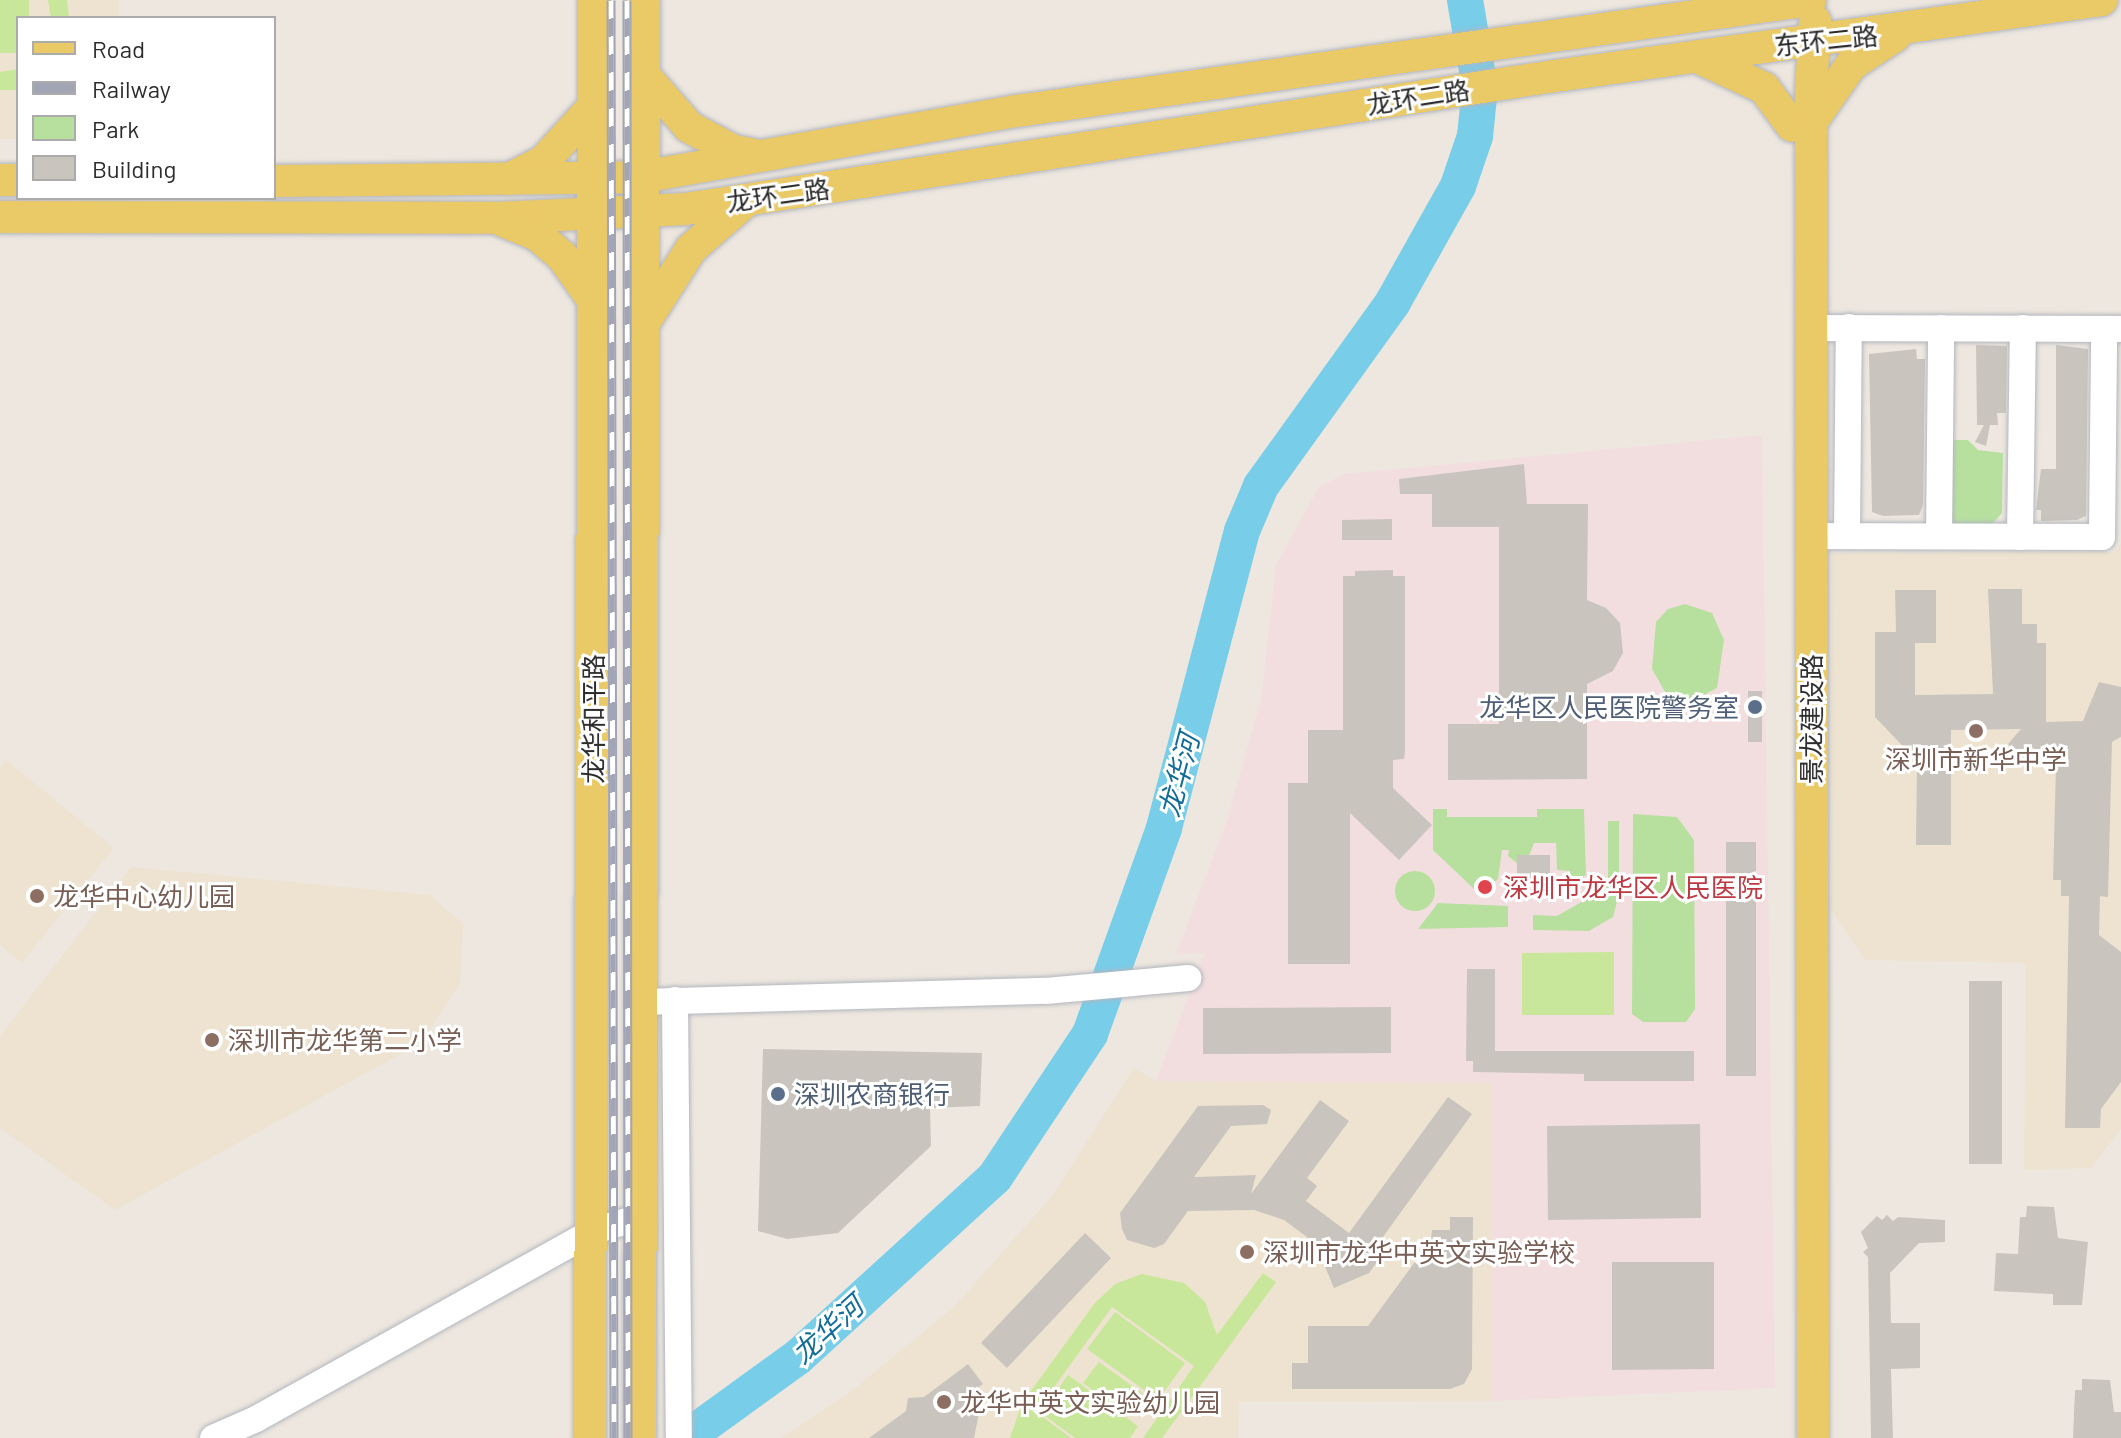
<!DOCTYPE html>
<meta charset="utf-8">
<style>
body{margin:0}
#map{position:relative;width:2121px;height:1438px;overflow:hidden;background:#ede7df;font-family:Barlow,"Noto Sans SC",sans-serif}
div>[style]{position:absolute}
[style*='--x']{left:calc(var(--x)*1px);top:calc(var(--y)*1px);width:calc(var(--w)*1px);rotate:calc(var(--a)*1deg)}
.education>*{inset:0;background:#ede3d0}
.medical>*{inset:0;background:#f3dedf}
.green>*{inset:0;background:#b7e09f}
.round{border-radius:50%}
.pitch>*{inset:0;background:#c9e79b}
.river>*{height:36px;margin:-18px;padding:0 18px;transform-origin:18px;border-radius:18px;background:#78cde9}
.building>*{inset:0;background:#c9c5be}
.roads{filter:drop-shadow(0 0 2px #b3b6bf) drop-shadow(0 0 2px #b3b6bf)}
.minor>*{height:26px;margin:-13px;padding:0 13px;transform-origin:13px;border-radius:13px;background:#fff}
.major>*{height:32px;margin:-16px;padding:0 16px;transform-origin:16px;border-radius:16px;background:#eac967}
.rail>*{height:9px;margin-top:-4.5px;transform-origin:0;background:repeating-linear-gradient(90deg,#fff 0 18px,#a2a5b5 0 36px);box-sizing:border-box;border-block:2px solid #a2a5b5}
.dots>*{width:22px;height:22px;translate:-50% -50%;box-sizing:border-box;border:4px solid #fff;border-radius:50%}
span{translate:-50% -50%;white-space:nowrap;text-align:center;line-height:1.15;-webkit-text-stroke:6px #fff;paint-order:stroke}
.street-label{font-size:26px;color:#2c2c2c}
.service-label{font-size:26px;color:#4e5e75}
.right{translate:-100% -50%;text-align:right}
.left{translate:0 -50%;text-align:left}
.education-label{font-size:26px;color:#785e54}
.health-label{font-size:26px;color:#be3a42}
.water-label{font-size:28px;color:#146d98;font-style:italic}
.legend{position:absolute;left:16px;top:16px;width:260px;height:184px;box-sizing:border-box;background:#fff;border:2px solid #ababab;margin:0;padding:10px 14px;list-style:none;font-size:24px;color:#2c2c2c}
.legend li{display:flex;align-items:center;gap:16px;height:40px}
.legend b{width:40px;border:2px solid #ababab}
</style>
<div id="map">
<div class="education">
<div style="clip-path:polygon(0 0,119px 0,119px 18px,18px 18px,18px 139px,0 139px)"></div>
<div style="clip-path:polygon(2121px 543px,2121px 1129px,2091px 1168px,2024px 1170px,2026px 963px,1865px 960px,1831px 910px,1832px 553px,2114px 552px)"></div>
<div style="clip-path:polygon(6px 760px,114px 848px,22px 963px,0 945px,0 768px)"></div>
<div style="clip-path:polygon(131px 867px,430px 895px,463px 924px,460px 983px,421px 1043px,115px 1210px,0 1128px,0 1036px)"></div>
<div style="clip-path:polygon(1134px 1068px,1156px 1081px,1492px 1083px,1491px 1401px,1239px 1402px,1238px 1438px,781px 1438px,850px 1392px,954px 1307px,1052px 1196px)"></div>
</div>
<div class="medical">
<div style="clip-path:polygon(1762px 435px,1775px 1388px,1491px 1401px,1492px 1083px,1156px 1081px,1205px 953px,1176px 954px,1227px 821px,1261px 700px,1276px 565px,1319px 487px,1344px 474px)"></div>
</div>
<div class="green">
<div style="clip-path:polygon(1953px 440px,1968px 440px,1978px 450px,2003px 453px,2002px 513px,1988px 529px,1942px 523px)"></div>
<div style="clip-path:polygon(1685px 604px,1712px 613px,1724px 640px,1717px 688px,1689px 703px,1668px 697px,1652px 669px,1656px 622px,1668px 609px)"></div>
<div style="clip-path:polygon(1433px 809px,1447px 809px,1447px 817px,1537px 817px,1537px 809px,1584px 809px,1586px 875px,1570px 886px,1570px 871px,1557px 870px,1556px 843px,1534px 843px,1524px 869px,1508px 856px,1509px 850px,1502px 850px,1498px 879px,1487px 888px,1474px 889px,1433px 850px)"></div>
<div style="clip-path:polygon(1633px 814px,1677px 817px,1694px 840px,1695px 1009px,1686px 1022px,1643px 1022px,1632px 1014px)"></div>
<div style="clip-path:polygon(1608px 821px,1619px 821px,1619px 894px,1613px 917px,1589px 931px,1533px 930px,1533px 915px,1557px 916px,1599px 892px,1608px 879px)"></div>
<div class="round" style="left:1395px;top:871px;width:40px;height:40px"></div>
<div style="clip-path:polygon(1438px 903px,1508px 906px,1508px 927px,1418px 929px)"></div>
</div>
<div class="pitch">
<div style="clip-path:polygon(0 0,29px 0,29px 18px,18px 18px,18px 53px,0 53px)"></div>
<div style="clip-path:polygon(48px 0,67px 0,69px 18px,51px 18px)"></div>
<div style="clip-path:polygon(18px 69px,18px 90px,0 90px,0 72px)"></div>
<div style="clip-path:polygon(1614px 952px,1614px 1015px,1522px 1015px,1522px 953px)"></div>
<div style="clip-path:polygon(1263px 1273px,1276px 1282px,1162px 1438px,1143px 1438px,1194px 1366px,1112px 1307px,1036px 1412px,1071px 1438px,1010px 1438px,1022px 1403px,1095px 1303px,1115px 1284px,1142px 1274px,1184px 1283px,1205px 1302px,1217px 1335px)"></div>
<div style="clip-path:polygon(1115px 1312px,1185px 1363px,1158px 1400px,1087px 1349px)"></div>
<div style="clip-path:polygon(1099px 1362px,1142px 1393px,1126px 1414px,1083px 1383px)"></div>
<div style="clip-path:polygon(1068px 1375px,1138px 1426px,1130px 1438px,1075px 1438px,1041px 1413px)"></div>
</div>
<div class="river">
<div style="--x:686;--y:1438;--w:138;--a:-35.9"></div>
<div style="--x:798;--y:1357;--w:267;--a:-42.4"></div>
<div style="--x:995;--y:1177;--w:172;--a:-56.4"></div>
<div style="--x:1090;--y:1034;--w:219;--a:-70.2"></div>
<div style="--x:1164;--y:828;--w:307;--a:-75.3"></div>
<div style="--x:1242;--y:531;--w:49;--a:-67.1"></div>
<div style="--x:1261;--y:486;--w:226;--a:-54.3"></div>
<div style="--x:1393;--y:302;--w:133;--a:-60.7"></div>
<div style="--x:1458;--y:186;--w:53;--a:-71.2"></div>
<div style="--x:1475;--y:136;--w:48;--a:-84.1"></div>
<div style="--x:1480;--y:88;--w:89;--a:-99.7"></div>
</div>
<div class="building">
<div style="clip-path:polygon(1976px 345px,2007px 346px,2006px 413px,1997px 413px,1998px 425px,1990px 425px,1986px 446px,1975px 442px,1984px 425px,1977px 425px)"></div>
<div style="clip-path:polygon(2056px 345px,2088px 349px,2086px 516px,2077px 520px,2041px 521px,2041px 510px,2036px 510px,2041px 469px,2056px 469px)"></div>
<div style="clip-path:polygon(1916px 349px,1917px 359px,1925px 359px,1923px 505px,1919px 515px,1883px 516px,1872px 512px,1869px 354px)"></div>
<div style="clip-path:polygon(1524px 464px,1527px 504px,1588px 504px,1587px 600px,1606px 608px,1620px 623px,1623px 653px,1613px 671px,1587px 684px,1587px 779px,1448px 780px,1448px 724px,1499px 724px,1499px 527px,1432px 527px,1432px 494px,1400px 494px,1399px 479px)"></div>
<div style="clip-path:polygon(1392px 519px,1392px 540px,1342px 540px,1342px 520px)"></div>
<div style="clip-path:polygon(1393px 570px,1393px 576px,1405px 576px,1405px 752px,1404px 759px,1393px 760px,1393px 788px,1432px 825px,1399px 860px,1350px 813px,1350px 964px,1288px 964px,1288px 783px,1308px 783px,1308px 730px,1343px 730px,1343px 576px,1355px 576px,1355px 571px)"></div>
<div style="clip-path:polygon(1988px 589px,2022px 589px,2022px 624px,2037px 624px,2037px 643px,2046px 643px,2046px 722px,2083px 721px,2099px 682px,2121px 687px,2121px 737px,2112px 742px,2108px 897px,2100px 896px,2099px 935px,2121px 952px,2121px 1082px,2101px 1109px,2100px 1128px,2065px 1128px,2069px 896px,2061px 896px,2061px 880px,2053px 880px,2056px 766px,2032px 747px,2023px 758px,2008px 744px,2021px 729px,1951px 730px,1951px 845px,1916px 845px,1917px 761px,1875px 717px,1875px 632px,1896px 632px,1895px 590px,1936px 590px,1936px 643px,1915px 643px,1915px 695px,1993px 694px)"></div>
<div style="clip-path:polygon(1748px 691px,1762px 691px,1762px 742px,1748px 742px)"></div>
<div style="clip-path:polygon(1726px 842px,1756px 842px,1756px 1076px,1726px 1076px)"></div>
<div style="clip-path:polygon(1517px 855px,1550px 855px,1550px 881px,1517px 882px)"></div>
<div style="clip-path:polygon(1467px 969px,1495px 969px,1495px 1051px,1694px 1051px,1694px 1081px,1584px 1081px,1584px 1074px,1473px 1072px,1473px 1061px,1466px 1061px)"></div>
<div style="clip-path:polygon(1969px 981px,2002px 981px,2002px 1164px,1969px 1164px)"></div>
<div style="clip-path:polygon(1391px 1007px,1391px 1053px,1203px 1054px,1203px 1008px)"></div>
<div style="clip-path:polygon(763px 1049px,982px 1053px,980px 1106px,930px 1108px,931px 1146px,838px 1233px,787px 1239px,758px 1231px)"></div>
<div style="clip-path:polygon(1448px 1097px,1472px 1114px,1372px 1252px,1380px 1258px,1369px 1273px,1334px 1288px,1315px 1243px,1284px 1220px,1254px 1210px,1188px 1211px,1164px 1244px,1154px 1248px,1127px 1240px,1122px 1229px,1120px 1213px,1198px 1106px,1263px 1105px,1271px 1110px,1267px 1124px,1231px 1126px,1194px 1177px,1256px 1175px,1251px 1194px,1320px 1100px,1349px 1121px,1307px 1178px,1317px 1186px,1306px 1201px,1349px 1233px)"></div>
<div style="clip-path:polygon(1700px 1124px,1701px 1218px,1548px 1220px,1547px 1126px)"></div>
<div style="clip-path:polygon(2027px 1206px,2054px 1207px,2058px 1238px,2088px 1242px,2082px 1305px,2053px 1305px,2053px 1294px,1994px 1291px,1996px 1253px,2018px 1254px,2020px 1217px,2026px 1217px)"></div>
<div style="clip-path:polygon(1887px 1215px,1893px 1221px,1898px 1217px,1945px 1220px,1945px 1242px,1919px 1243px,1890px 1273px,1891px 1323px,1920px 1323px,1920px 1368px,1891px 1369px,1893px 1438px,1871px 1438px,1868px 1257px,1863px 1252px,1868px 1248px,1861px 1232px,1877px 1216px,1882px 1220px)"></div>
<div style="clip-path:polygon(1450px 1217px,1473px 1217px,1472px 1369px,1464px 1384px,1450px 1389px,1292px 1389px,1292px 1363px,1308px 1363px,1308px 1326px,1368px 1326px,1431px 1240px,1432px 1230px,1450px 1230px)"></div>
<div style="clip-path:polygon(1085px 1233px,1111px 1258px,1007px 1368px,981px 1343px)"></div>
<div style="clip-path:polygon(1612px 1262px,1714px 1262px,1714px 1369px,1612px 1370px)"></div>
<div style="clip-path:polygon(968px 1364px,983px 1384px,976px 1389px,982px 1398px,974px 1438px,869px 1438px,906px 1411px,908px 1398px,924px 1397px)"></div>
<div style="clip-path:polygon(2082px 1379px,2110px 1380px,2114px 1412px,2121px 1412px,2121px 1438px,2073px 1438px,2075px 1390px,2082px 1390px)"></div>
</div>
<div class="roads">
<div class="minor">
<div style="--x:1811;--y:328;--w:309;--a:0.2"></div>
<div style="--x:1811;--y:536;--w:291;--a:0.2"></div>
<div style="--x:2102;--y:537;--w:208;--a:-89.4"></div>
<div style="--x:1847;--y:536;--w:209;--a:-89.5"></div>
<div style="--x:1939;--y:536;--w:208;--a:-89.4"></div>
<div style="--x:2020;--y:537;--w:209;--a:-89.2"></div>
<div style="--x:675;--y:1000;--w:438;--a:89.5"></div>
<div style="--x:640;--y:1002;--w:406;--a:-1.6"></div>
<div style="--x:1046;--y:991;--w:143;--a:-5.2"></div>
<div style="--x:213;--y:1438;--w:47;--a:-23.8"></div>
<div style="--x:256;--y:1419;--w:387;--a:-29.1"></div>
<div style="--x:594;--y:1231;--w:48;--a:-16.9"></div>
</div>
<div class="major">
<div style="--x:1697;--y:57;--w:74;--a:24.8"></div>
<div style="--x:1764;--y:88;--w:47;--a:53.6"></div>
<div style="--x:643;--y:74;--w:70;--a:49"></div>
<div style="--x:689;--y:127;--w:51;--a:28.1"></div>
<div style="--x:734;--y:151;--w:21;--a:11"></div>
<div style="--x:1812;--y:121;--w:68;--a:-55.1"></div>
<div style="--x:1851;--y:65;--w:53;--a:-33.4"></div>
<div style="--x:509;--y:179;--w:39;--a:-27"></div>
<div style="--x:544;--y:161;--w:73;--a:-47.8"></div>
<div style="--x:0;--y:180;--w:18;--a:0"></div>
<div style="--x:274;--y:181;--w:368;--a:-0.6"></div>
<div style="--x:642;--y:177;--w:381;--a:-10"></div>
<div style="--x:1017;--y:111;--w:801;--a:-7.97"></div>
<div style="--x:0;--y:217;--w:497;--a:0.1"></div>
<div style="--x:497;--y:218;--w:189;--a:-2.7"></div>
<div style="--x:686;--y:209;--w:872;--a:-8.71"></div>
<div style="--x:1548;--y:77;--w:559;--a:-7.91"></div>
<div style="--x:503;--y:221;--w:37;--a:22"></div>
<div style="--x:537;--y:235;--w:33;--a:40"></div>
<div style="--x:562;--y:256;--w:52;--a:54.5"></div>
<div style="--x:642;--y:326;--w:91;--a:-57.5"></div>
<div style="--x:691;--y:249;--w:73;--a:-41.1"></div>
<div style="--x:590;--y:1438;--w:1438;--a:-89.84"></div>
<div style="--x:640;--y:1438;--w:1438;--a:-89.84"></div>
<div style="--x:1813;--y:1438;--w:1347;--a:-90.09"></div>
<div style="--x:1811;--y:91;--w:70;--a:-86.7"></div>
</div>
</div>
<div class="rail">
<div style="--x:611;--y:0;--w:1438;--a:89.88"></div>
<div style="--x:627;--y:0;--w:1438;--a:89.96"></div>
</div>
<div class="dots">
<div style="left:1755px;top:707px;background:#5c6f8a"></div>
<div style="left:1976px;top:731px;background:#8d6e63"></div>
<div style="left:1485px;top:887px;background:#e0444e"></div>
<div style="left:37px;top:896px;background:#8d6e63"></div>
<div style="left:212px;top:1040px;background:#8d6e63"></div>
<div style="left:778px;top:1094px;background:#5c6f8a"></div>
<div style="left:1247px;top:1252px;background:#8d6e63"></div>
<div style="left:944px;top:1402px;background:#8d6e63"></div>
</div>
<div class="street-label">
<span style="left:1826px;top:40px;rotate:-6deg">东环二路</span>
<span style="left:1418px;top:97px;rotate:-9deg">龙环二路</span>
<span style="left:778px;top:195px;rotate:-8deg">龙环二路</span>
<span style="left:593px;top:719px;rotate:-90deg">龙华和平路</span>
<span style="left:1811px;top:719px;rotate:-90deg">景龙建设路</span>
</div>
<div class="service-label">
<span class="right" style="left:1739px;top:707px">龙华区人民医院警务室</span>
<span class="left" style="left:794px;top:1094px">深圳农商银行</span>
</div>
<div class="education-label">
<span style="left:1976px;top:759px">深圳市新华中学</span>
<span class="left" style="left:53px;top:896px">龙华中心幼儿园</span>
<span class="left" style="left:228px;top:1040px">深圳市龙华第二小学</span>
<span class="left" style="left:1263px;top:1252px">深圳市龙华中英文实验学校</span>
<span class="left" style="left:960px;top:1402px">龙华中英文实验幼儿园</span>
</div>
<div class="health-label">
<span class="left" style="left:1503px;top:887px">深圳市龙华区人民医院</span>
</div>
<div class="water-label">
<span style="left:1178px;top:775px;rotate:-75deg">龙华河</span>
<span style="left:827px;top:1329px;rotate:-42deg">龙华河</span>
</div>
<ul class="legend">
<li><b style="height:10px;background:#eac967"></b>Road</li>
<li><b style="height:10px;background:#a2a5b5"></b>Railway</li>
<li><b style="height:22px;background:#b7e09f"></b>Park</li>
<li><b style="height:22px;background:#c9c5be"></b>Building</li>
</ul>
</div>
